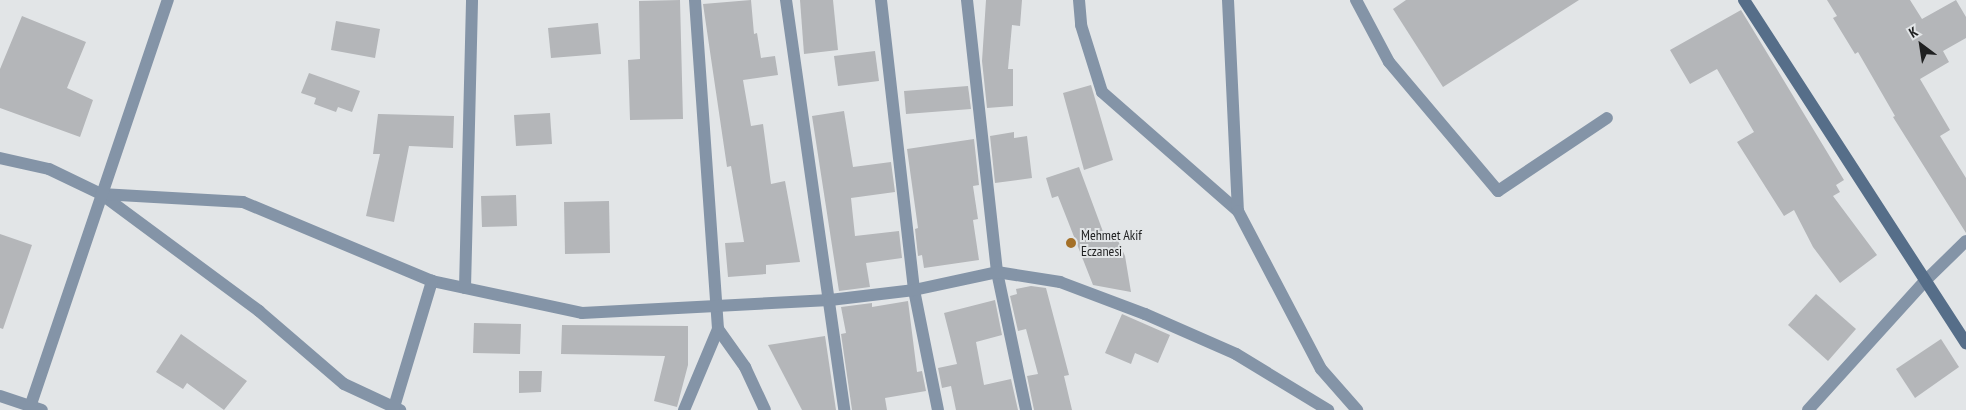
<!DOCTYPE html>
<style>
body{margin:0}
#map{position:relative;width:1966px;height:410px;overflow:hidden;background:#e2e5e7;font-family:"PT Sans Narrow",sans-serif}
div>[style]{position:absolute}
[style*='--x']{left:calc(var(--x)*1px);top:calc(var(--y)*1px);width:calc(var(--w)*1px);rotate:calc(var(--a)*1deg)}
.building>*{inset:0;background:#b4b6b9}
.street>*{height:12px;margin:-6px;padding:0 6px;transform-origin:6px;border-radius:6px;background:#8494a7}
.secondary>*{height:12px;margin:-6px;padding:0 6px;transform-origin:6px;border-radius:6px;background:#566e89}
.dots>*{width:14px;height:14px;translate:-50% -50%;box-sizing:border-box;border:2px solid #e2e5e7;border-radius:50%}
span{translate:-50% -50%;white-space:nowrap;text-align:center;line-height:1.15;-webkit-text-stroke:4px #e2e5e7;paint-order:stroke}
.poi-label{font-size:14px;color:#1f2021}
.left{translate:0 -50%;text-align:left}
.north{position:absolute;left:1896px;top:20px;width:50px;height:50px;-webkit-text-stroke:4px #e2e5e7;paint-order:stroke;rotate:329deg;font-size:14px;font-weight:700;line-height:20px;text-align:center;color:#1f2021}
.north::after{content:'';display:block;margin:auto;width:18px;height:22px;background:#1f2021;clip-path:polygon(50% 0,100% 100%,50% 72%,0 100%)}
</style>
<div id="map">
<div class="building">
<div style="clip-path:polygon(680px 0,683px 119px,630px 120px,628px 60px,640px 59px,639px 1px)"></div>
<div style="clip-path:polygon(751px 0,754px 34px,757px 33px,761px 58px,775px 56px,778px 75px,743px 80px,751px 126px,763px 124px,771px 184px,785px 181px,800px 262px,766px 265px,766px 274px,728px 277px,725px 243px,744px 242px,731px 166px,727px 167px,703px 4px)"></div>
<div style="clip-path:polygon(800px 0,833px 0,838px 50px,804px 54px)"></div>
<div style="clip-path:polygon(986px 0,1022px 0,1020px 26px,1012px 25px,1008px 69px,1013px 69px,1013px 106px,987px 108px,982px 61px)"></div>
<div style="clip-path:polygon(1406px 0,1579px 0,1443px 87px,1393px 9px)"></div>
<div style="clip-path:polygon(1827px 0,1910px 0,1922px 19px,1956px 0,1966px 17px,1966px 38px,1943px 51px,1949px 62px,1920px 79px,1950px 130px,1940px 136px,1966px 178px,1966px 233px,1893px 117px,1895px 116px,1858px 52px,1855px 54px,1833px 18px,1837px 16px)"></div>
<div style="clip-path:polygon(1741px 10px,1844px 180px,1836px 185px,1840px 192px,1833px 196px,1877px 255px,1840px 283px,1813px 247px,1794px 210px,1784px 216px,1737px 142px,1754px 132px,1717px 69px,1690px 84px,1670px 50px)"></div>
<div style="clip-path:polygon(22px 16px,86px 42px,67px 88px,93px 100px,80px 137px,0 108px,0 69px)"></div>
<div style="clip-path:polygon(336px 21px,380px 29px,375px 58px,331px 50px)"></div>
<div style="clip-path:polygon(598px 23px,601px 54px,551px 58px,548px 28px)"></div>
<div style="clip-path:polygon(875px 51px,879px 81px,838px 86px,834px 56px)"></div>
<div style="clip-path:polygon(309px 73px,360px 91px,352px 112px,338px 107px,336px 112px,314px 104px,316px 98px,301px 93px)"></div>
<div style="clip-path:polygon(1091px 85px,1113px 160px,1084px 170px,1063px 93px)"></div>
<div style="clip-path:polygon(968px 86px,971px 109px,906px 114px,904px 91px)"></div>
<div style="clip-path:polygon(844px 111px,853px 167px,891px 162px,895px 192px,851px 198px,855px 236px,899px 231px,902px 258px,866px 263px,870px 287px,839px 291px,812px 116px)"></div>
<div style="clip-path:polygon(550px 113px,552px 144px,516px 146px,514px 115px)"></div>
<div style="clip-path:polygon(378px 114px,454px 116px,453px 148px,409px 146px,394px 222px,366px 216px,380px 154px,373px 154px)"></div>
<div style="clip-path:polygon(1014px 132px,1014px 138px,1027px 136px,1032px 178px,995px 183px,990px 136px)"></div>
<div style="clip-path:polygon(974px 139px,979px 185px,973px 186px,978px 219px,973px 220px,979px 260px,924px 268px,922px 255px,918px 256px,915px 229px,918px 228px,907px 149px)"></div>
<div style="clip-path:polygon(1079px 167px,1105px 237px,1114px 232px,1125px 256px,1131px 292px,1093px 285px,1058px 196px,1052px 198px,1046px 178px)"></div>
<div style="clip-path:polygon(516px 195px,517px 226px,482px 227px,481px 196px)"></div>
<div style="clip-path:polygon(609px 201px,610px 253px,565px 254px,564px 202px)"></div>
<div style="clip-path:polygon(0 234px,32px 245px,3px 329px,0 328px)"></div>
<div style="clip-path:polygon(1031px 286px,1046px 288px,1069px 375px,1064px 376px,1072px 410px,1034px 410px,1027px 376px,1038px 374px,1026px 329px,1018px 331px,1010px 296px,1017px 294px,1016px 289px)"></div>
<div style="clip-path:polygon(1816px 294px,1856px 329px,1828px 361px,1788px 325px)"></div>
<div style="clip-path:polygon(995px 300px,1002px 335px,976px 342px,984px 385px,1011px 379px,1018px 410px,956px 410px,951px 386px,942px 388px,938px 368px,957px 364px,944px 313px)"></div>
<div style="clip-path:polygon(908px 301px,917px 372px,922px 371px,926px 391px,885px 398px,887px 410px,852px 410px,841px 334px,846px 333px,841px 307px,872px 303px,872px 307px)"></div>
<div style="clip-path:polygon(1122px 314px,1170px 335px,1158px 363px,1135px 353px,1131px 364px,1105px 353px)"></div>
<div style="clip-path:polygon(474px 323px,521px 324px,520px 354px,473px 353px)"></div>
<div style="clip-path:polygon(562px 325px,688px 326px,688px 365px,677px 407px,654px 401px,665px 356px,561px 354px)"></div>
<div style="clip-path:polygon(181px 334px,247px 381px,224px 410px,187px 383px,183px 389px,156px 372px)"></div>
<div style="clip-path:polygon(825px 336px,836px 410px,802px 410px,768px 345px)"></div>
<div style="clip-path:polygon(1941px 339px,1959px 367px,1915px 398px,1896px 369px)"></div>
<div style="clip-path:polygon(519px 371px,542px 371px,541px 392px,519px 393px)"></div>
</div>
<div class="street">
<div style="--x:695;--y:0;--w:330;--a:86"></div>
<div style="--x:718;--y:329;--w:47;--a:54.6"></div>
<div style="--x:745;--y:367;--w:47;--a:65.1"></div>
<div style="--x:786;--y:0;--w:414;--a:81.9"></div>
<div style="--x:881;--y:0;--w:292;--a:83.5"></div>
<div style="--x:914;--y:290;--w:122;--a:78.7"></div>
<div style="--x:967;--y:0;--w:274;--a:83.7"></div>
<div style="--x:997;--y:272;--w:141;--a:78.1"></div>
<div style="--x:1079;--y:0;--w:25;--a:85"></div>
<div style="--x:1081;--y:25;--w:70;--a:72.6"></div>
<div style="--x:1102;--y:92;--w:181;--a:41.2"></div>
<div style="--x:1228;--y:0;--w:211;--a:87.3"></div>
<div style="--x:1238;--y:211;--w:178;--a:62.3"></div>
<div style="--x:1321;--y:369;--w:55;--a:48.7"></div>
<div style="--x:1356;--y:0;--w:70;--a:62"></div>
<div style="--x:1389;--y:62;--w:169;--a:49.8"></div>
<div style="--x:1498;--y:191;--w:131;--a:-33.8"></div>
<div style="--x:0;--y:158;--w:50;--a:12.7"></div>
<div style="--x:49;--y:169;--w:58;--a:25.7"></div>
<div style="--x:101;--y:194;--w:197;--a:36.5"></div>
<div style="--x:259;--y:311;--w:112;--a:40.7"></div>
<div style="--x:344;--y:384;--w:62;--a:24.9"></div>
<div style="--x:101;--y:194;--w:142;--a:3.2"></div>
<div style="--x:243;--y:202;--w:205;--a:22.7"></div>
<div style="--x:432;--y:281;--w:153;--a:12"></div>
<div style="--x:582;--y:313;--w:248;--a:-3"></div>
<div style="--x:830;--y:300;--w:85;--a:-6.8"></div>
<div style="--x:914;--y:290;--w:85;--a:-12.2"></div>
<div style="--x:997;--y:272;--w:64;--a:9"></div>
<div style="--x:1060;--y:282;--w:91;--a:20.6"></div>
<div style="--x:1145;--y:314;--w:99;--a:23.7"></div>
<div style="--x:1236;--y:354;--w:108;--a:31.3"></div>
<div style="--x:465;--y:288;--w:288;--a:-88.6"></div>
<div style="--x:0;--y:396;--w:44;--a:18.4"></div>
<div style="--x:394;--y:407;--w:132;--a:-73.2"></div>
<div style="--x:29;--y:410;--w:433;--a:-71.3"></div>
<div style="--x:684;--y:410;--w:88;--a:-67.2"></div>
<div style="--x:1808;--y:410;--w:176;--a:-47.8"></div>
<div style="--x:1926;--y:280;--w:56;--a:-44.3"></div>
</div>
<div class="secondary">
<div style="--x:1744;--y:0;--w:409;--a:57.1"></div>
</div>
<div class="dots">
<div style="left:1071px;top:243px;background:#a47028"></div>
</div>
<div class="poi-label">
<span class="left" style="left:1081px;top:243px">Mehmet Akif<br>Eczanesi</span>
</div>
<div class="north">K</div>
</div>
